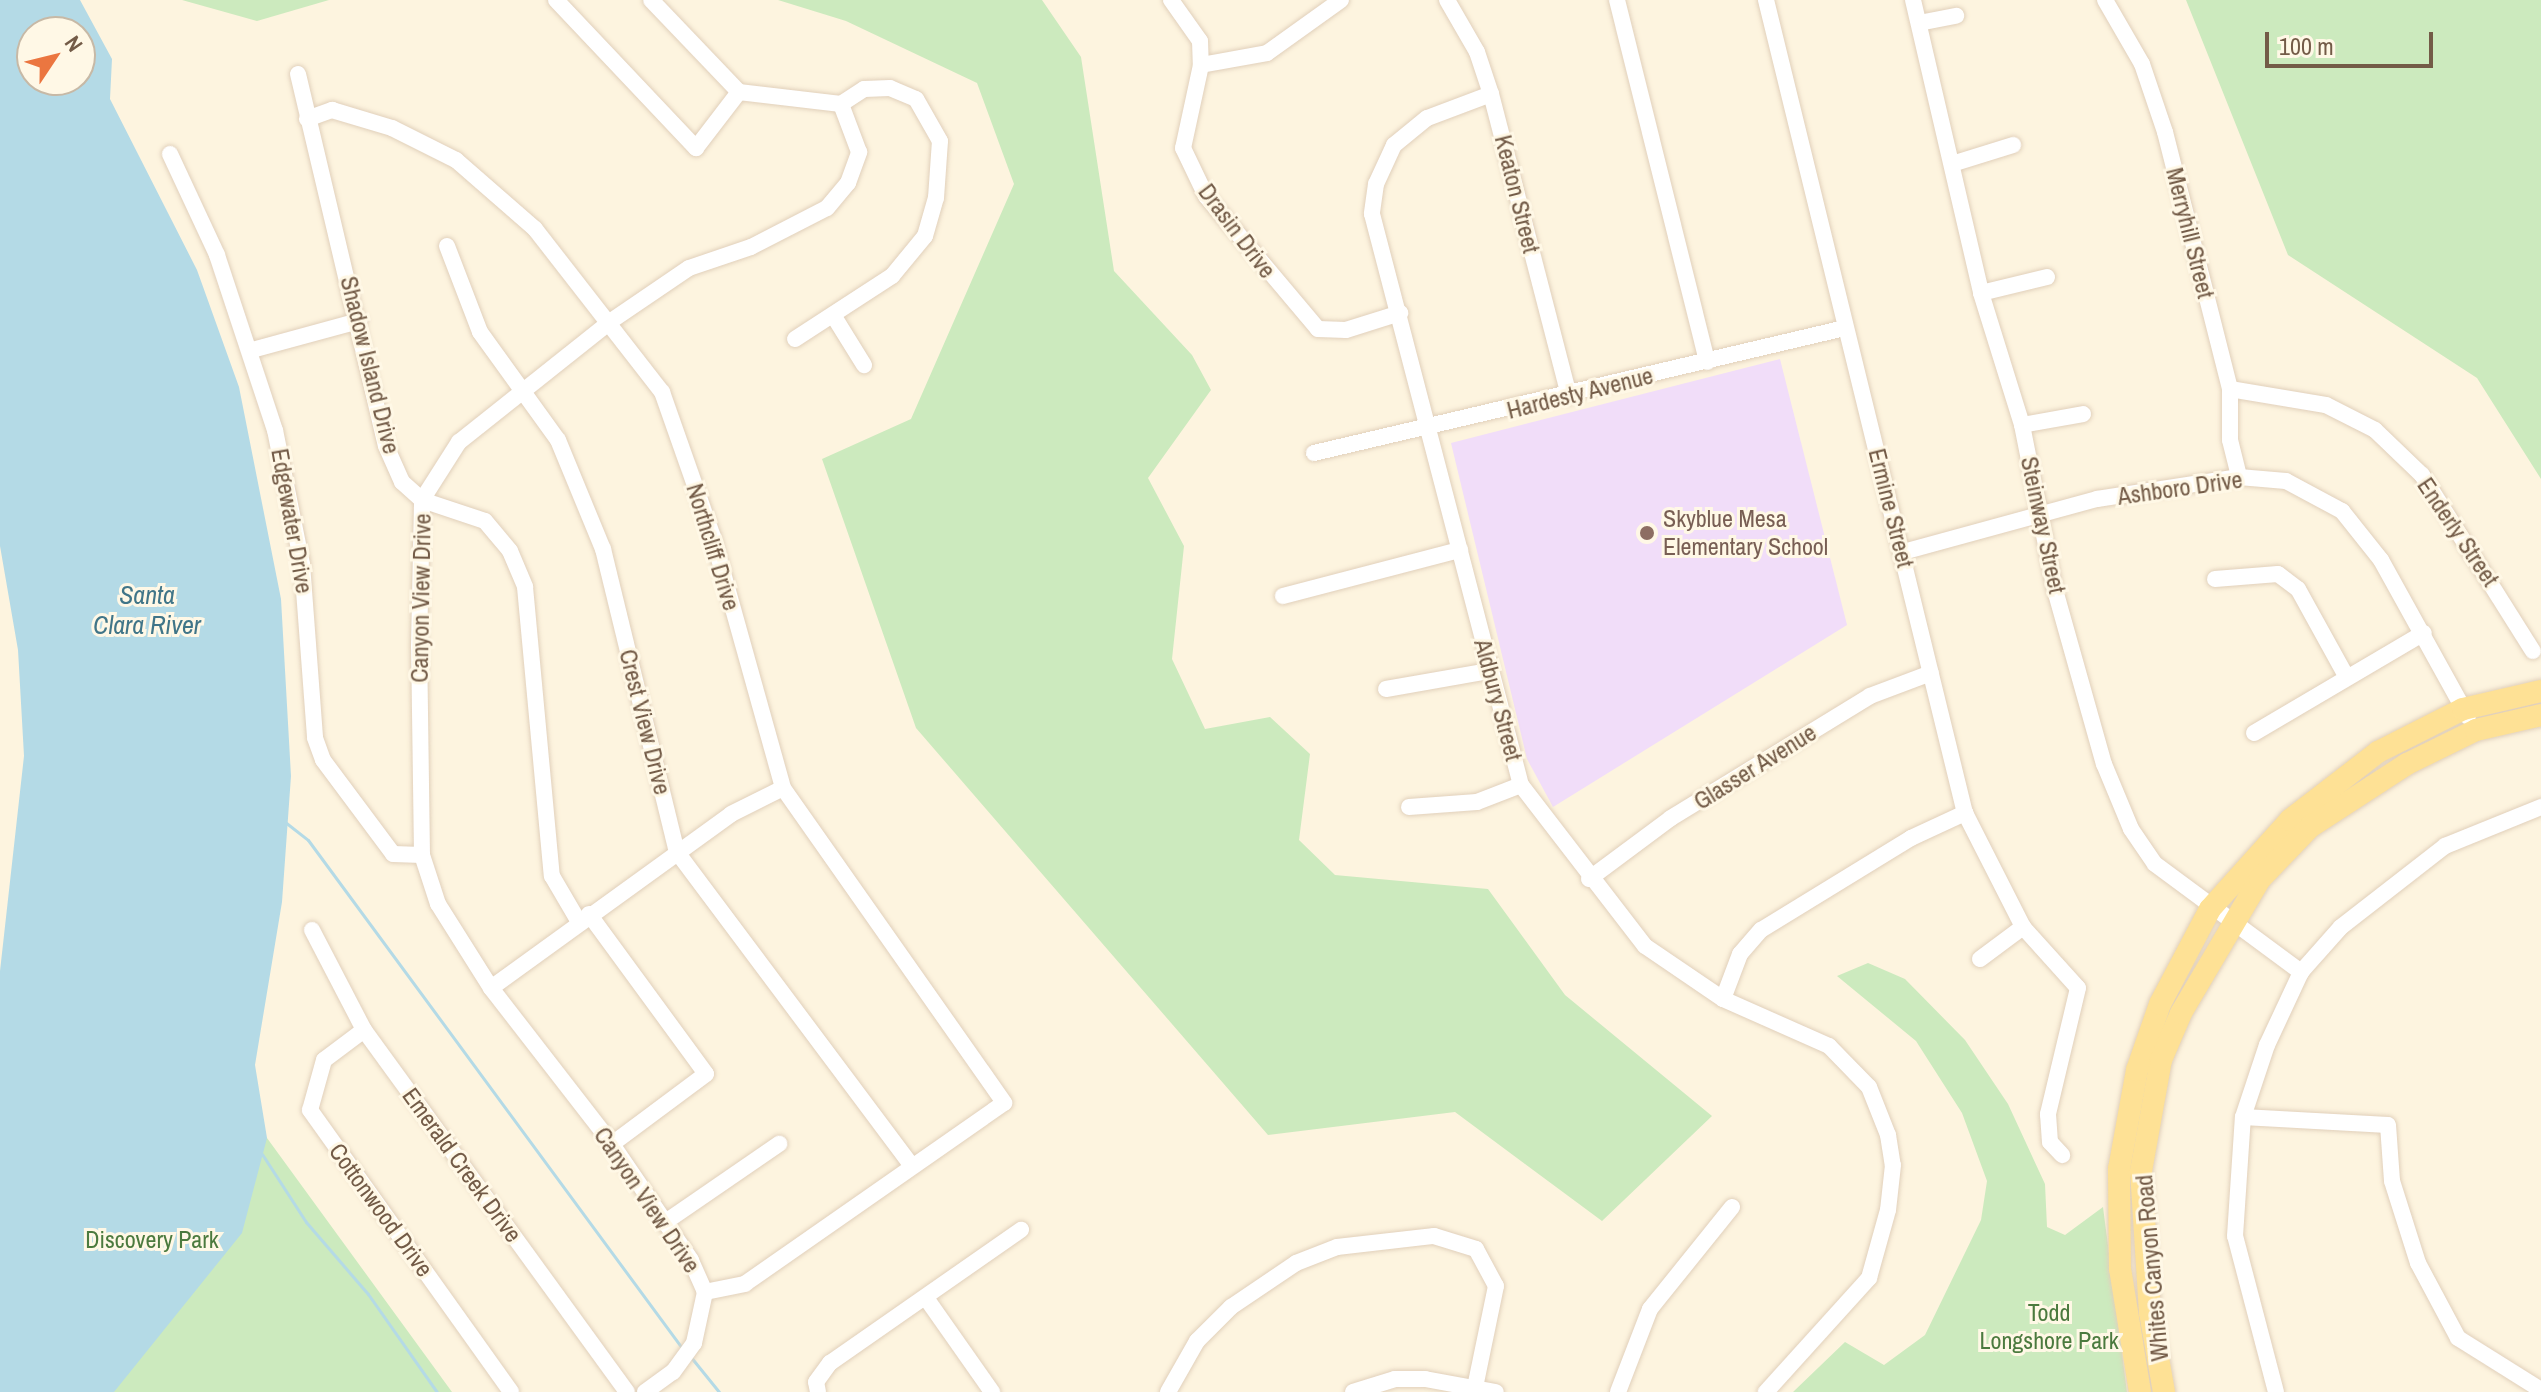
<!DOCTYPE html>
<style>
body{margin:0}
#map{position:relative;width:2541px;height:1392px;overflow:hidden;background:#fdf4df;font-family:"Archivo Narrow",sans-serif}
div>[style]{position:absolute}
[style*='--x']{left:calc(var(--x)*1px);top:calc(var(--y)*1px);width:calc(var(--w)*1px);rotate:calc(var(--a)*1deg)}
.education>*{inset:0;background:#f1ddf9}
.green>*{inset:0;background:#cceabe}
.water>*{inset:0;background:#b4dae6}
.stream>*{height:3px;margin:-1.5px;padding:0 1.5px;transform-origin:1.5px;border-radius:1.5px;background:#b4dae6}
.roads{filter:drop-shadow(0 0 2px #e1d0bb) drop-shadow(0 0 2px #e1d0bb)}
.minor>*{height:16px;margin:-8px;padding:0 8px;transform-origin:8px;border-radius:8px;background:#fff}
.major>*{height:22px;margin:-11px;padding:0 11px;transform-origin:11px;border-radius:11px;background:#fee195}
.dots>*{width:22px;height:22px;translate:-50% -50%;box-sizing:border-box;border:4px solid #fff8e6;border-radius:50%}
span{translate:-50% -50%;white-space:nowrap;text-align:center;line-height:1.15;-webkit-text-stroke:6px #fff8e6;paint-order:stroke}
.street-label{font-size:24px;color:#735b47}
.education-label{font-size:24px;color:#785e54}
.left{translate:0 -50%;text-align:left}
.park-label{font-size:24px;color:#4b7a3e}
.water-label{font-size:26px;color:#407588;font-style:italic}
.north{position:absolute;left:16px;top:16px;width:80px;height:80px;box-sizing:border-box;background:#fff8e6;border:2px solid #c7b9a6;border-radius:50%;rotate:55deg;font-size:22px;font-weight:700;line-height:32px;text-align:center;color:#735b47}
.north::after{content:'';display:block;margin:auto;width:28px;height:36px;background:#eb7640;clip-path:polygon(50% 0,100% 100%,50% 72%,0 100%)}
.scale{position:absolute;left:2265px;top:32px;width:168px;height:36px;box-sizing:border-box;border:4px solid #735b47;border-top:0;padding-left:10px;font-size:24px;line-height:28px;white-space:nowrap;color:#735b47;-webkit-text-stroke:6px #fff8e6;paint-order:stroke}
</style>
<div id="map">
<div class="education">
<div style="clip-path:polygon(1780px 359px,1847px 625px,1553px 807px,1527px 759px,1451px 443px)"></div>
</div>
<div class="green">
<div style="clip-path:polygon(182px 0,329px 0,257px 21px)"></div>
<div style="clip-path:polygon(778px 0,1042px 0,1081px 57px,1114px 271px,1192px 355px,1211px 390px,1148px 478px,1184px 546px,1172px 659px,1205px 729px,1270px 717px,1310px 754px,1299px 840px,1335px 875px,1488px 889px,1565px 995px,1712px 1116px,1602px 1221px,1455px 1112px,1268px 1135px,916px 728px,822px 459px,911px 419px,1014px 184px,977px 83px,846px 21px)"></div>
<div style="clip-path:polygon(2186px 0,2541px 0,2541px 479px,2477px 378px,2288px 255px)"></div>
<div style="clip-path:polygon(125px 940px,267px 1138px,452px 1392px,0 1392px,0 1030px)"></div>
<div style="clip-path:polygon(1868px 963px,1905px 979px,1965px 1040px,2008px 1104px,2045px 1184px,2047px 1227px,2065px 1235px,2103px 1207px,2127px 1392px,1793px 1392px,1845px 1342px,1884px 1365px,1925px 1335px,1981px 1220px,1987px 1181px,1962px 1113px,1916px 1041px,1837px 976px)"></div>
</div>
<div class="water">
<div style="clip-path:polygon(evenodd,0 0,80px 0,112px 59px,110px 99px,197px 270px,239px 387px,281px 599px,291px 776px,282px 902px,255px 1065px,267px 1138px,242px 1233px,114px 1392px,0 1392px,0 971px,24px 756px,18px 650px,0 546px,0 0,32px 32px,80px 32px,80px 80px,32px 80px,32px 32px)"></div>
</div>
<div class="stream">
<div style="--x:285;--y:822;--w:29;--a:38"></div>
<div style="--x:308;--y:840;--w:631;--a:53.64"></div>
<div style="--x:262;--y:1154;--w:81;--a:57.1"></div>
<div style="--x:306;--y:1222;--w:95;--a:49.3"></div>
<div style="--x:368;--y:1294;--w:120;--a:54.9"></div>
<div style="--x:690;--y:1356;--w:46;--a:51.1"></div>
</div>
<div class="roads">
<div class="minor">
<div style="--x:556;--y:0;--w:204;--a:46.6"></div>
<div style="--x:696;--y:148;--w:71;--a:-52.5"></div>
<div style="--x:1171;--y:0;--w:50;--a:54.7"></div>
<div style="--x:1200;--y:41;--w:24;--a:88"></div>
<div style="--x:1201;--y:65;--w:85;--a:102.2"></div>
<div style="--x:1183;--y:148;--w:53;--a:64.4"></div>
<div style="--x:1206;--y:196;--w:174;--a:49.9"></div>
<div style="--x:1318;--y:329;--w:28;--a:2"></div>
<div style="--x:1346;--y:330;--w:57;--a:-17.5"></div>
<div style="--x:1447;--y:0;--w:60;--a:60"></div>
<div style="--x:1477;--y:52;--w:44;--a:71.6"></div>
<div style="--x:1491;--y:94;--w:312;--a:75.5"></div>
<div style="--x:1617;--y:0;--w:373;--a:76"></div>
<div style="--x:1766;--y:0;--w:837;--a:76.25"></div>
<div style="--x:1965;--y:813;--w:128;--a:63"></div>
<div style="--x:2023;--y:927;--w:82;--a:48"></div>
<div style="--x:2078;--y:988;--w:130;--a:103.4"></div>
<div style="--x:2048;--y:1114;--w:28;--a:86"></div>
<div style="--x:2050;--y:1142;--w:18;--a:47"></div>
<div style="--x:1913;--y:0;--w:301;--a:76.9"></div>
<div style="--x:1981;--y:293;--w:138;--a:72.7"></div>
<div style="--x:2022;--y:425;--w:168;--a:78.7"></div>
<div style="--x:2055;--y:590;--w:181;--a:74.3"></div>
<div style="--x:2104;--y:764;--w:70;--a:67.4"></div>
<div style="--x:2131;--y:829;--w:42;--a:55.6"></div>
<div style="--x:2155;--y:864;--w:182;--a:36.5"></div>
<div style="--x:2105;--y:0;--w:74;--a:60"></div>
<div style="--x:2142;--y:64;--w:72;--a:71.3"></div>
<div style="--x:2165;--y:132;--w:265;--a:75.8"></div>
<div style="--x:2230;--y:389;--w:51;--a:90"></div>
<div style="--x:2230;--y:440;--w:38;--a:76"></div>
<div style="--x:1919;--y:23;--w:38;--a:-11"></div>
<div style="--x:1201;--y:65;--w:67;--a:-10.3"></div>
<div style="--x:1267;--y:53;--w:91;--a:-35.6"></div>
<div style="--x:298;--y:74;--w:382;--a:76.7"></div>
<div style="--x:386;--y:446;--w:39;--a:66"></div>
<div style="--x:402;--y:482;--w:27;--a:42"></div>
<div style="--x:422;--y:500;--w:66;--a:18.4"></div>
<div style="--x:485;--y:521;--w:39;--a:50"></div>
<div style="--x:510;--y:551;--w:39;--a:67"></div>
<div style="--x:525;--y:587;--w:290;--a:84.7"></div>
<div style="--x:552;--y:876;--w:53;--a:59.6"></div>
<div style="--x:1491;--y:94;--w:68;--a:159.4"></div>
<div style="--x:1427;--y:118;--w:43;--a:140.7"></div>
<div style="--x:1394;--y:145;--w:43;--a:114.8"></div>
<div style="--x:1376;--y:184;--w:30;--a:98"></div>
<div style="--x:1372;--y:214;--w:590;--a:75.38"></div>
<div style="--x:1521;--y:785;--w:203;--a:52.4"></div>
<div style="--x:1645;--y:946;--w:94;--a:34.2"></div>
<div style="--x:1723;--y:999;--w:116;--a:23.9"></div>
<div style="--x:1829;--y:1046;--w:57;--a:45.7"></div>
<div style="--x:1869;--y:1087;--w:52;--a:68.4"></div>
<div style="--x:1888;--y:1135;--w:30;--a:81"></div>
<div style="--x:1893;--y:1165;--w:45;--a:96.3"></div>
<div style="--x:1888;--y:1210;--w:71;--a:105.6"></div>
<div style="--x:1869;--y:1278;--w:154;--a:132.1"></div>
<div style="--x:307;--y:119;--w:27;--a:-20"></div>
<div style="--x:332;--y:110;--w:63;--a:16.7"></div>
<div style="--x:392;--y:128;--w:72;--a:26.6"></div>
<div style="--x:456;--y:160;--w:105;--a:41.1"></div>
<div style="--x:535;--y:229;--w:207;--a:52.1"></div>
<div style="--x:662;--y:392;--w:154;--a:70.6"></div>
<div style="--x:713;--y:537;--w:261;--a:74.4"></div>
<div style="--x:783;--y:788;--w:385;--a:54.9"></div>
<div style="--x:1004;--y:1103;--w:316;--a:145.1"></div>
<div style="--x:745;--y:1284;--w:41;--a:168.7"></div>
<div style="--x:170;--y:154;--w:111;--a:65"></div>
<div style="--x:217;--y:255;--w:184;--a:71.7"></div>
<div style="--x:275;--y:430;--w:137;--a:78.6"></div>
<div style="--x:302;--y:564;--w:174;--a:85.7"></div>
<div style="--x:315;--y:738;--w:23;--a:70"></div>
<div style="--x:323;--y:760;--w:117;--a:53.3"></div>
<div style="--x:393;--y:854;--w:29;--a:2"></div>
<div style="--x:1952;--y:164;--w:64;--a:-17.3"></div>
<div style="--x:447;--y:246;--w:92;--a:69"></div>
<div style="--x:480;--y:332;--w:133;--a:54.2"></div>
<div style="--x:558;--y:440;--w:118;--a:67.6"></div>
<div style="--x:603;--y:549;--w:312;--a:76.3"></div>
<div style="--x:677;--y:852;--w:389;--a:53.2"></div>
<div style="--x:1981;--y:293;--w:68;--a:-13.6"></div>
<div style="--x:833;--y:315;--w:59;--a:58.2"></div>
<div style="--x:795;--y:339;--w:116;--a:-33"></div>
<div style="--x:892;--y:276;--w:52;--a:-50.5"></div>
<div style="--x:925;--y:236;--w:40;--a:-74"></div>
<div style="--x:936;--y:198;--w:57;--a:-86"></div>
<div style="--x:940;--y:141;--w:48;--a:-119.7"></div>
<div style="--x:916;--y:99;--w:28;--a:-157"></div>
<div style="--x:890;--y:88;--w:26;--a:178"></div>
<div style="--x:864;--y:89;--w:27;--a:147"></div>
<div style="--x:252;--y:350;--w:111;--a:-15.2"></div>
<div style="--x:2230;--y:389;--w:97;--a:9.5"></div>
<div style="--x:2326;--y:405;--w:55;--a:27"></div>
<div style="--x:2375;--y:430;--w:65;--a:43.8"></div>
<div style="--x:2422;--y:475;--w:208;--a:57.8"></div>
<div style="--x:2022;--y:425;--w:62;--a:-10.2"></div>
<div style="--x:1314;--y:453;--w:546;--a:-13.25"></div>
<div style="--x:1903;--y:552;--w:201;--a:-15.3"></div>
<div style="--x:2097;--y:499;--w:144;--a:-8.8"></div>
<div style="--x:2239;--y:477;--w:47;--a:4.9"></div>
<div style="--x:2286;--y:481;--w:64;--a:28.2"></div>
<div style="--x:2342;--y:511;--w:63;--a:51.5"></div>
<div style="--x:2381;--y:560;--w:179;--a:61"></div>
<div style="--x:2215;--y:579;--w:63;--a:-4.5"></div>
<div style="--x:2278;--y:574;--w:25;--a:37"></div>
<div style="--x:2298;--y:589;--w:99;--a:61.1"></div>
<div style="--x:1283;--y:596;--w:183;--a:-14.6"></div>
<div style="--x:1386;--y:689;--w:105;--a:-9.9"></div>
<div style="--x:2254;--y:733;--w:197;--a:-30.5"></div>
<div style="--x:1409;--y:807;--w:68;--a:-4.2"></div>
<div style="--x:1477;--y:802;--w:47;--a:-21.1"></div>
<div style="--x:1589;--y:879;--w:102;--a:-36.6"></div>
<div style="--x:1671;--y:818;--w:233;--a:-31.5"></div>
<div style="--x:1870;--y:696;--w:65;--a:-20.7"></div>
<div style="--x:589;--y:914;--w:198;--a:53.8"></div>
<div style="--x:706;--y:1074;--w:117;--a:143.3"></div>
<div style="--x:312;--y:930;--w:113;--a:62.5"></div>
<div style="--x:364;--y:1030;--w:447;--a:54"></div>
<div style="--x:1980;--y:959;--w:54;--a:-36.7"></div>
<div style="--x:491;--y:988;--w:296;--a:-35.9"></div>
<div style="--x:731;--y:814;--w:58;--a:-26.6"></div>
<div style="--x:1723;--y:999;--w:48;--a:-69.3"></div>
<div style="--x:1740;--y:954;--w:32;--a:-49"></div>
<div style="--x:1761;--y:930;--w:176;--a:-31.5"></div>
<div style="--x:1911;--y:838;--w:60;--a:-24.8"></div>
<div style="--x:364;--y:1030;--w:50;--a:143.1"></div>
<div style="--x:324;--y:1060;--w:52;--a:105.6"></div>
<div style="--x:310;--y:1110;--w:346;--a:54.5"></div>
<div style="--x:2243;--y:1117;--w:145;--a:3.2"></div>
<div style="--x:2388;--y:1125;--w:56;--a:85.9"></div>
<div style="--x:2392;--y:1181;--w:86;--a:72.4"></div>
<div style="--x:2418;--y:1263;--w:85;--a:61.9"></div>
<div style="--x:2458;--y:1338;--w:98;--a:32.1"></div>
<div style="--x:664;--y:1223;--w:140;--a:-34.5"></div>
<div style="--x:926;--y:1298;--w:115;--a:54.9"></div>
<div style="--x:645;--y:1392;--w:34;--a:-36"></div>
<div style="--x:673;--y:1372;--w:36;--a:-54"></div>
<div style="--x:694;--y:1343;--w:52;--a:-77.8"></div>
<div style="--x:705;--y:1292;--w:35;--a:-114"></div>
<div style="--x:691;--y:1260;--w:140;--a:-124.3"></div>
<div style="--x:612;--y:1144;--w:197;--a:-127.8"></div>
<div style="--x:491;--y:988;--w:99;--a:-122.2"></div>
<div style="--x:438;--y:904;--w:52;--a:-108.1"></div>
<div style="--x:422;--y:855;--w:208;--a:-90.8"></div>
<div style="--x:419;--y:647;--w:147;--a:-88.8"></div>
<div style="--x:422;--y:500;--w:69;--a:-57.5"></div>
<div style="--x:459;--y:442;--w:194;--a:-38.5"></div>
<div style="--x:611;--y:321;--w:94;--a:-34.2"></div>
<div style="--x:689;--y:268;--w:65;--a:-18.7"></div>
<div style="--x:751;--y:247;--w:85;--a:-27.2"></div>
<div style="--x:827;--y:208;--w:33;--a:-50"></div>
<div style="--x:848;--y:183;--w:33;--a:-70"></div>
<div style="--x:859;--y:152;--w:51;--a:-110.6"></div>
<div style="--x:841;--y:104;--w:103;--a:-173.3"></div>
<div style="--x:739;--y:92;--w:127;--a:-133.7"></div>
<div style="--x:818;--y:1392;--w:10;--a:-101"></div>
<div style="--x:816;--y:1382;--w:24;--a:-54"></div>
<div style="--x:830;--y:1363;--w:233;--a:-34.9"></div>
<div style="--x:1168;--y:1392;--w:59;--a:-60.4"></div>
<div style="--x:1197;--y:1341;--w:48;--a:-45"></div>
<div style="--x:1231;--y:1307;--w:78;--a:-34.1"></div>
<div style="--x:1296;--y:1263;--w:44;--a:-21.3"></div>
<div style="--x:1337;--y:1247;--w:98;--a:-6.5"></div>
<div style="--x:1434;--y:1236;--w:44;--a:17.2"></div>
<div style="--x:1476;--y:1249;--w:42;--a:61.6"></div>
<div style="--x:1496;--y:1286;--w:103;--a:101.7"></div>
<div style="--x:1353;--y:1392;--w:44;--a:-17.2"></div>
<div style="--x:1395;--y:1379;--w:30;--a:0"></div>
<div style="--x:1425;--y:1379;--w:72;--a:10.4"></div>
<div style="--x:1618;--y:1392;--w:89;--a:-68.9"></div>
<div style="--x:1650;--y:1309;--w:131;--a:-51.2"></div>
<div style="--x:2276;--y:1392;--w:161;--a:-104.7"></div>
<div style="--x:2235;--y:1236;--w:119;--a:-86.2"></div>
<div style="--x:2243;--y:1117;--w:76;--a:-71.6"></div>
<div style="--x:2267;--y:1045;--w:81;--a:-65"></div>
<div style="--x:2301;--y:972;--w:60;--a:-48.4"></div>
<div style="--x:2341;--y:927;--w:132;--a:-37.9"></div>
<div style="--x:2445;--y:846;--w:104;--a:-22.1"></div>
</div>
<div class="major">
<div style="--x:2140;--y:1392;--w:125;--a:-99.2"></div>
<div style="--x:2120;--y:1269;--w:100;--a:-90.6"></div>
<div style="--x:2119;--y:1169;--w:101;--a:-79.7"></div>
<div style="--x:2137;--y:1070;--w:70;--a:-70.8"></div>
<div style="--x:2160;--y:1004;--w:107;--a:-62.2"></div>
<div style="--x:2210;--y:909;--w:120;--a:-48"></div>
<div style="--x:2290;--y:820;--w:111;--a:-37.7"></div>
<div style="--x:2378;--y:752;--w:95;--a:-26.8"></div>
<div style="--x:2463;--y:709;--w:80;--a:-13"></div>
<div style="--x:2164;--y:1392;--w:80;--a:-100"></div>
<div style="--x:2150;--y:1313;--w:142;--a:-93.6"></div>
<div style="--x:2141;--y:1171;--w:113;--a:-79.8"></div>
<div style="--x:2161;--y:1060;--w:51;--a:-66.9"></div>
<div style="--x:2181;--y:1013;--w:156;--a:-59.5"></div>
<div style="--x:2260;--y:879;--w:72;--a:-46.1"></div>
<div style="--x:2310;--y:827;--w:116;--a:-33"></div>
<div style="--x:2407;--y:764;--w:77;--a:-26.2"></div>
<div style="--x:2476;--y:730;--w:67;--a:-13"></div>
</div>
</div>
<div class="dots">
<div style="left:1647px;top:533px;background:#8d6e63"></div>
</div>
<div class="street-label">
<span style="left:1517px;top:194px;rotate:76deg">Keaton Street</span>
<span style="left:1237px;top:231px;rotate:53deg">Drasin Drive</span>
<span style="left:2190px;top:233px;rotate:76deg">Merryhill Street</span>
<span style="left:370px;top:365px;rotate:76deg">Shadow Island Drive</span>
<span style="left:1580px;top:393px;rotate:-14deg">Hardesty Avenue</span>
<span style="left:2180px;top:488px;rotate:-8deg">Ashboro Drive</span>
<span style="left:1891px;top:508px;rotate:76deg">Ermine Street</span>
<span style="left:292px;top:521px;rotate:80deg">Edgewater Drive</span>
<span style="left:2043px;top:525px;rotate:78deg">Steinway Street</span>
<span style="left:2458px;top:532px;rotate:56deg">Enderly Street</span>
<span style="left:713px;top:547px;rotate:73deg">Northcliff Drive</span>
<span style="left:421px;top:598px;rotate:-89deg">Canyon View Drive</span>
<span style="left:1498px;top:700px;rotate:75deg">Aldbury Street</span>
<span style="left:645px;top:722px;rotate:76deg">Crest View Drive</span>
<span style="left:1755px;top:767px;rotate:-32deg">Glasser Avenue</span>
<span style="left:462px;top:1165px;rotate:54deg">Emerald Creek Drive</span>
<span style="left:647px;top:1200px;rotate:56deg">Canyon View Drive</span>
<span style="left:381px;top:1210px;rotate:54deg">Cottonwood Drive</span>
<span style="left:2152px;top:1268px;rotate:-95deg">Whites Canyon Road</span>
</div>
<div class="education-label">
<span class="left" style="left:1663px;top:533px">Skyblue Mesa<br>Elementary School</span>
</div>
<div class="park-label">
<span style="left:152px;top:1240px">Discovery Park</span>
<span style="left:2049px;top:1327px">Todd<br>Longshore Park</span>
</div>
<div class="water-label">
<span style="left:147px;top:610px">Santa<br>Clara River</span>
</div>
<div class="north">N</div>
<div class="scale">100 m</div>
</div>
